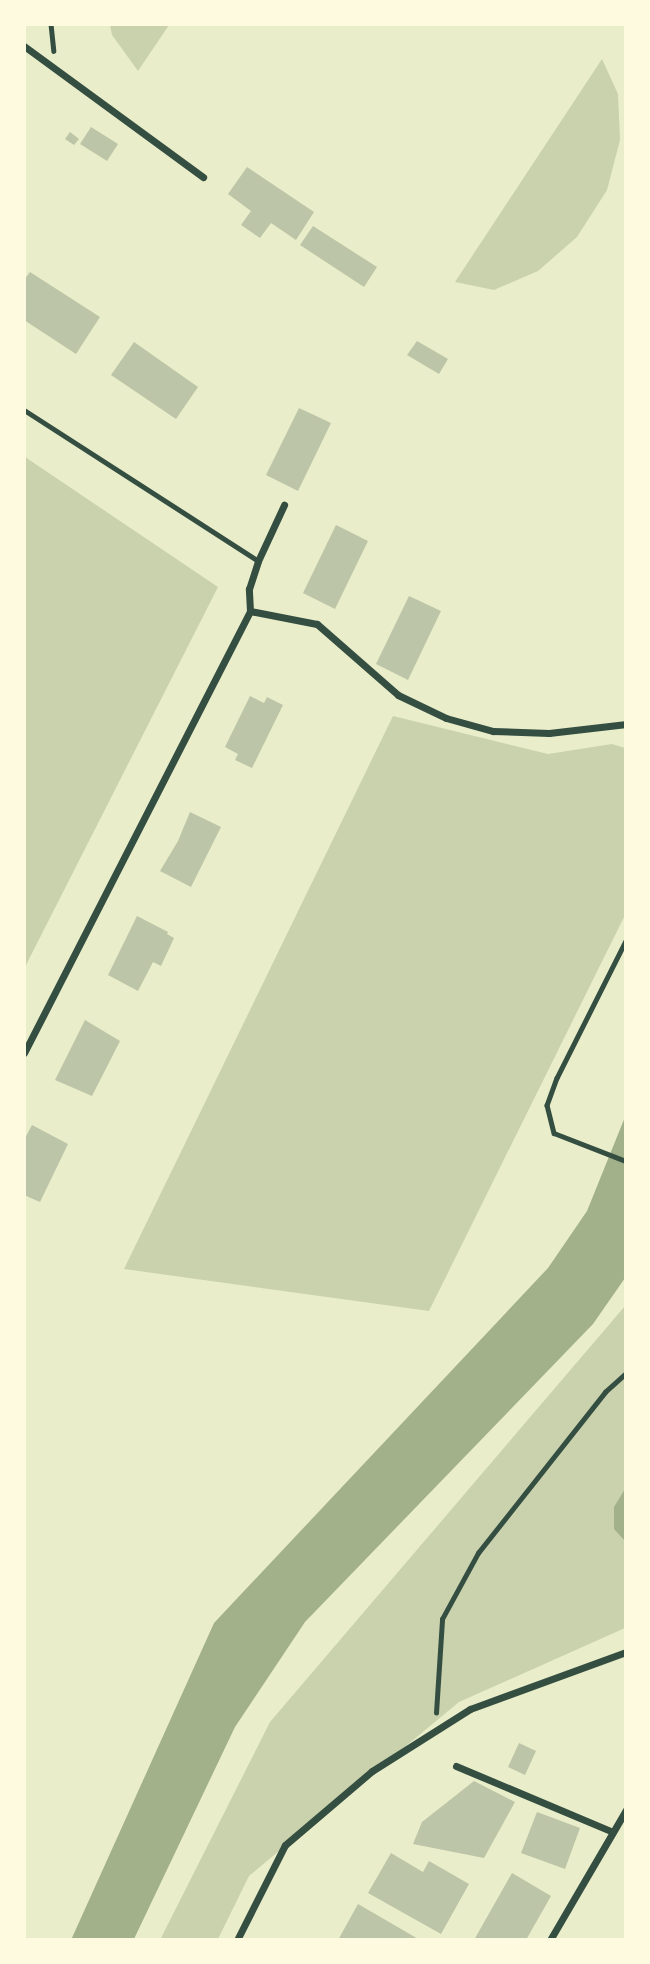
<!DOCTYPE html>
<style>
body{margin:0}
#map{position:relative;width:650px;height:1964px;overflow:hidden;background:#e9edc9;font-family:Literata,serif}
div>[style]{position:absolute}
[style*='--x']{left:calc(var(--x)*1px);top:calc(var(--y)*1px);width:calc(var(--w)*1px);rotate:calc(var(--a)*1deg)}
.green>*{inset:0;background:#cad2ad}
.water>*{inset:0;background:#a3b18a}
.building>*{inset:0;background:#bcc5a7}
.path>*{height:4.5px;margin:-2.25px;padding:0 2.25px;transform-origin:2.25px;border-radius:2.25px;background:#344e41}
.service>*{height:5px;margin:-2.5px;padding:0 2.5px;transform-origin:2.5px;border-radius:2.5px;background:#344e41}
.minor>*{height:7px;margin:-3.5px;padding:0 3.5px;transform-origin:3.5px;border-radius:3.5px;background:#344e41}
span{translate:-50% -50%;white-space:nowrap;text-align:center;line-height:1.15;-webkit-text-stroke:6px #fefae0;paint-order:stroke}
.frame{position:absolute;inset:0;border:26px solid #fefae0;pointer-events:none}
</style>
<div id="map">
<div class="green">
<div style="clip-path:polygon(110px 25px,110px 24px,169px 25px,138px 71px,112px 35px)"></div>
<div style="clip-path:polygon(602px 59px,618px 94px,620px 140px,607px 190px,577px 237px,538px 271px,494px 290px,455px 282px)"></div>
<div style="clip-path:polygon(25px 457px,218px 587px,25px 967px)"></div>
<div style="clip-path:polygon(393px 716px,548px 754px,612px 744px,625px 748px,625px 915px,429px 1311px,124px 1269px)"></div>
<div style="clip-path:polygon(625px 1306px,625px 1628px,459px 1702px,249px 1876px,218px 1939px,160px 1940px,270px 1722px)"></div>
</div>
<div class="water">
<div style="clip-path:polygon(625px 1117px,625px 1278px,593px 1324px,305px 1622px,235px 1727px,134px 1939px,71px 1940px,214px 1623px,548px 1268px,587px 1211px)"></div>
<div style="clip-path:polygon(625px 1489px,625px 1541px,614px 1529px,614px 1507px)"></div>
</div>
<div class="building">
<div style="clip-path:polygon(91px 127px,118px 144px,107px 161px,80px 144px)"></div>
<div style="clip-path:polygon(70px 132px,79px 139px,74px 145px,65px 139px)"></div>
<div style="clip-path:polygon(247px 167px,314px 212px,296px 240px,271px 223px,260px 238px,241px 225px,251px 211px,228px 194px)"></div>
<div style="clip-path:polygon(313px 226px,377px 267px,364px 287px,300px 245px)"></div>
<div style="clip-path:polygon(30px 272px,100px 317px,76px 354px,24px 320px,24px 280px)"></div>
<div style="clip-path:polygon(417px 341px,448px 359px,439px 374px,407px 355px)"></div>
<div style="clip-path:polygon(134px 342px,198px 387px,176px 419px,111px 375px)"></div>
<div style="clip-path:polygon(299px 408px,331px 423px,298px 491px,266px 475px)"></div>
<div style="clip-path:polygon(336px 525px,368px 541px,335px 609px,303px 593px)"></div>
<div style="clip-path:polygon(409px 596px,441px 611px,408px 680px,376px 664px)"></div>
<div style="clip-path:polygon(250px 696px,264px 703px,267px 697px,283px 705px,252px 768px,235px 760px,238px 754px,225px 747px)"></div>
<div style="clip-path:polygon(190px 812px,221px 827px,191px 887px,160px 871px,178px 841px)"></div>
<div style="clip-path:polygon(137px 916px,168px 932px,167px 934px,174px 938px,161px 966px,153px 962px,138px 991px,108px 975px)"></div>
<div style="clip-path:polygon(85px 1020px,120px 1041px,92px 1096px,55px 1080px)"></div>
<div style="clip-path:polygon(32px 1125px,68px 1144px,40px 1202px,24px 1195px,24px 1140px)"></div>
<div style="clip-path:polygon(519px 1743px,536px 1751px,525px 1775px,508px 1767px)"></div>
<div style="clip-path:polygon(474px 1781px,515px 1802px,484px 1858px,413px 1844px,422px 1822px)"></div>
<div style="clip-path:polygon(537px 1812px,580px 1828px,565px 1869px,521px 1853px)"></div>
<div style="clip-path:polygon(391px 1853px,423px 1872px,429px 1861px,469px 1884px,441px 1934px,368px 1893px)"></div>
<div style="clip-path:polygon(512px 1873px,551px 1896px,526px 1940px,474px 1940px)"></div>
<div style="clip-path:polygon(358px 1904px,420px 1940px,338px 1940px)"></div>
</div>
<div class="path">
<div style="--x:51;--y:24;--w:27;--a:84"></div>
<div style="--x:626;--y:941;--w:153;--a:116.7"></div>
<div style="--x:557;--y:1078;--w:29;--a:110"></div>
<div style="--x:547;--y:1105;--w:29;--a:76"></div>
<div style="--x:554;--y:1133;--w:77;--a:21.3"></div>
<div style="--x:436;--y:1713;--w:94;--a:-86.3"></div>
<div style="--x:442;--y:1619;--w:75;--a:-61.4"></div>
<div style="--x:478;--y:1553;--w:205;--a:-51.7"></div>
<div style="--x:605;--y:1392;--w:28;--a:-42"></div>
</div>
<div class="service">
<div style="--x:24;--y:410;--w:278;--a:32.8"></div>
</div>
<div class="minor">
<div style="--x:24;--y:46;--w:222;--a:36.2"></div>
<div style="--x:250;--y:611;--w:68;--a:11"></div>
<div style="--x:317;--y:624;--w:108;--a:41.2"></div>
<div style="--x:398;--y:695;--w:53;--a:25.6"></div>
<div style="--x:446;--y:718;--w:49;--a:15.5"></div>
<div style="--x:493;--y:731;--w:56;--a:2"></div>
<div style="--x:549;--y:733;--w:78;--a:-6.7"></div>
<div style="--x:24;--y:1053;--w:496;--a:-62.9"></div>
<div style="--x:250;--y:611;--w:22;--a:-93"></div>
<div style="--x:249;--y:589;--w:29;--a:-72"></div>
<div style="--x:258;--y:561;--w:62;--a:-65.1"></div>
<div style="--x:456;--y:1766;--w:170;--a:22.8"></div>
<div style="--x:237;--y:1940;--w:106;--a:-63.2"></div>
<div style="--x:285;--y:1845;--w:114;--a:-40.4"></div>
<div style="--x:372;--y:1771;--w:116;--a:-32.3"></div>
<div style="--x:470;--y:1709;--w:166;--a:-20.1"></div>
<div style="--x:550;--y:1940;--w:151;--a:-59.7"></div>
</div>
<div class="frame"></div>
</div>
